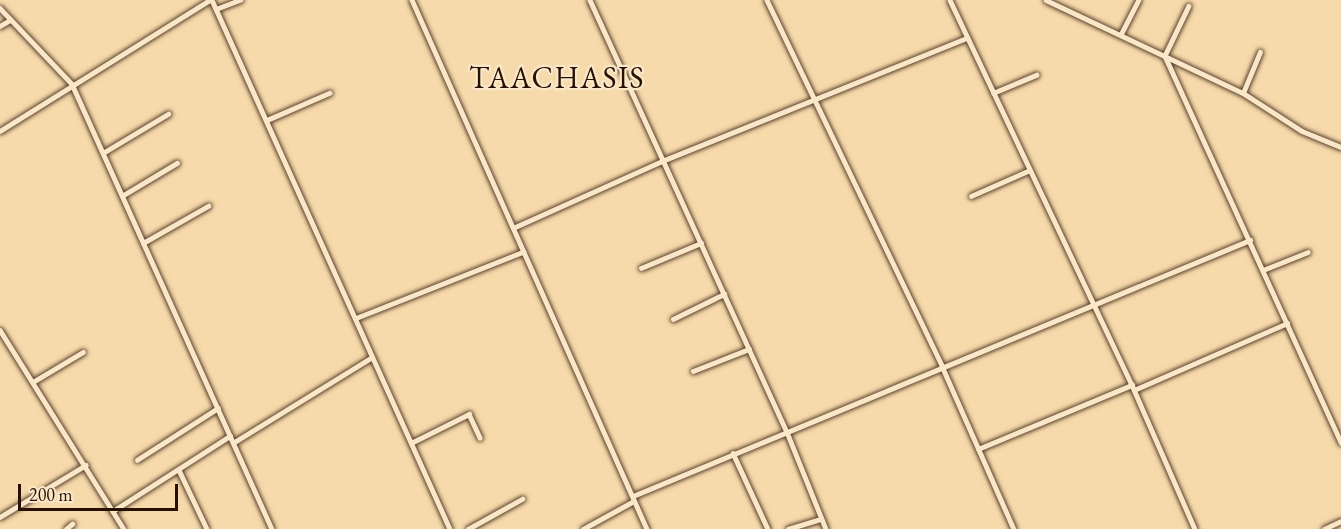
<!DOCTYPE html>
<style>
body{margin:0}
#map{position:relative;width:1341px;height:529px;overflow:hidden;background:#f7daab;font-family:"EB Garamond",serif}
div>[style]{position:absolute}
[style*='--x']{left:calc(var(--x)*1px);top:calc(var(--y)*1px);width:calc(var(--w)*1px);rotate:calc(var(--a)*1deg)}
.roads{filter:drop-shadow(0 0 2px #5b422e) drop-shadow(0 0 2px #5b422e)}
.minor>*{height:4.5px;margin:-2.25px;padding:0 2.25px;transform-origin:2.25px;border-radius:2.25px;background:#fae7c8}
span{translate:-50% -50%;white-space:nowrap;text-align:center;line-height:1.15;-webkit-text-stroke:4.5px #fae7c8;paint-order:stroke}
.quarter-label{font-size:30px;color:#271004;letter-spacing:1.5px}
.scale{position:absolute;left:18px;top:484px;width:160px;height:27px;box-sizing:border-box;border:3px solid #271004;border-top:0;padding-left:8px;font-size:18px;line-height:21px;white-space:nowrap;color:#271004;-webkit-text-stroke:4px #fae7c8;paint-order:stroke}
</style>
<div id="map">
<div class="roads">
<div class="minor">
<div style="--x:212;--y:0;--w:580;--a:65.78"></div>
<div style="--x:412;--y:0;--w:579;--a:66.05"></div>
<div style="--x:590;--y:0;--w:475;--a:65.5"></div>
<div style="--x:787;--y:432;--w:105;--a:68.1"></div>
<div style="--x:767;--y:0;--w:406;--a:64.4"></div>
<div style="--x:942;--y:366;--w:178;--a:66.2"></div>
<div style="--x:950;--y:0;--w:426;--a:64.7"></div>
<div style="--x:1132;--y:385;--w:157;--a:66.4"></div>
<div style="--x:1046;--y:0;--w:218;--a:25.3"></div>
<div style="--x:1243;--y:93;--w:70;--a:32.8"></div>
<div style="--x:1302;--y:131;--w:42;--a:22.3"></div>
<div style="--x:1189;--y:6;--w:55;--a:115.6"></div>
<div style="--x:1165;--y:56;--w:425;--a:65.5"></div>
<div style="--x:0;--y:8;--w:105;--a:46.5"></div>
<div style="--x:72;--y:84;--w:488;--a:65.8"></div>
<div style="--x:216;--y:9;--w:26;--a:-21"></div>
<div style="--x:0;--y:26;--w:12;--a:-31"></div>
<div style="--x:1121;--y:34;--w:38;--a:-63"></div>
<div style="--x:993;--y:93;--w:47;--a:-22.7"></div>
<div style="--x:1243;--y:93;--w:44;--a:-67.5"></div>
<div style="--x:267;--y:120;--w:68;--a:-23.5"></div>
<div style="--x:0;--y:131;--w:248;--a:-32"></div>
<div style="--x:103;--y:153;--w:76;--a:-31"></div>
<div style="--x:122;--y:196;--w:64;--a:-31"></div>
<div style="--x:971;--y:196;--w:64;--a:-23.8"></div>
<div style="--x:513;--y:228;--w:163;--a:-24.2"></div>
<div style="--x:662;--y:161;--w:329;--a:-22"></div>
<div style="--x:143;--y:243;--w:75;--a:-29.6"></div>
<div style="--x:641;--y:268;--w:65;--a:-22.6"></div>
<div style="--x:1263;--y:270;--w:48;--a:-21.8"></div>
<div style="--x:356;--y:318;--w:180;--a:-21.6"></div>
<div style="--x:673;--y:319;--w:57;--a:-26.1"></div>
<div style="--x:0;--y:330;--w:234;--a:58.1"></div>
<div style="--x:693;--y:371;--w:60;--a:-21.4"></div>
<div style="--x:33;--y:382;--w:58;--a:-31"></div>
<div style="--x:1134;--y:390;--w:167;--a:-23.6"></div>
<div style="--x:233;--y:443;--w:163;--a:-31.7"></div>
<div style="--x:411;--y:443;--w:65;--a:-26.6"></div>
<div style="--x:469;--y:414;--w:26;--a:65"></div>
<div style="--x:978;--y:449;--w:167;--a:-22.6"></div>
<div style="--x:733;--y:453;--w:84;--a:65.3"></div>
<div style="--x:137;--y:460;--w:96;--a:-32.7"></div>
<div style="--x:179;--y:470;--w:65;--a:64.6"></div>
<div style="--x:633;--y:496;--w:668;--a:-22.53"></div>
<div style="--x:113;--y:511;--w:139;--a:-32.7"></div>
<div style="--x:0;--y:517;--w:100;--a:-31.2"></div>
<div style="--x:66;--y:529;--w:8;--a:-40"></div>
<div style="--x:468;--y:529;--w:62;--a:-29.1"></div>
<div style="--x:583;--y:529;--w:58;--a:-28.8"></div>
<div style="--x:788;--y:529;--w:34;--a:-17"></div>
<div style="--x:1324;--y:529;--w:19;--a:-25"></div>
</div>
</div>
<div class="quarter-label">
<span style="left:557px;top:78px">TAACHASIS</span>
</div>
<div class="scale">200 m</div>
</div>
